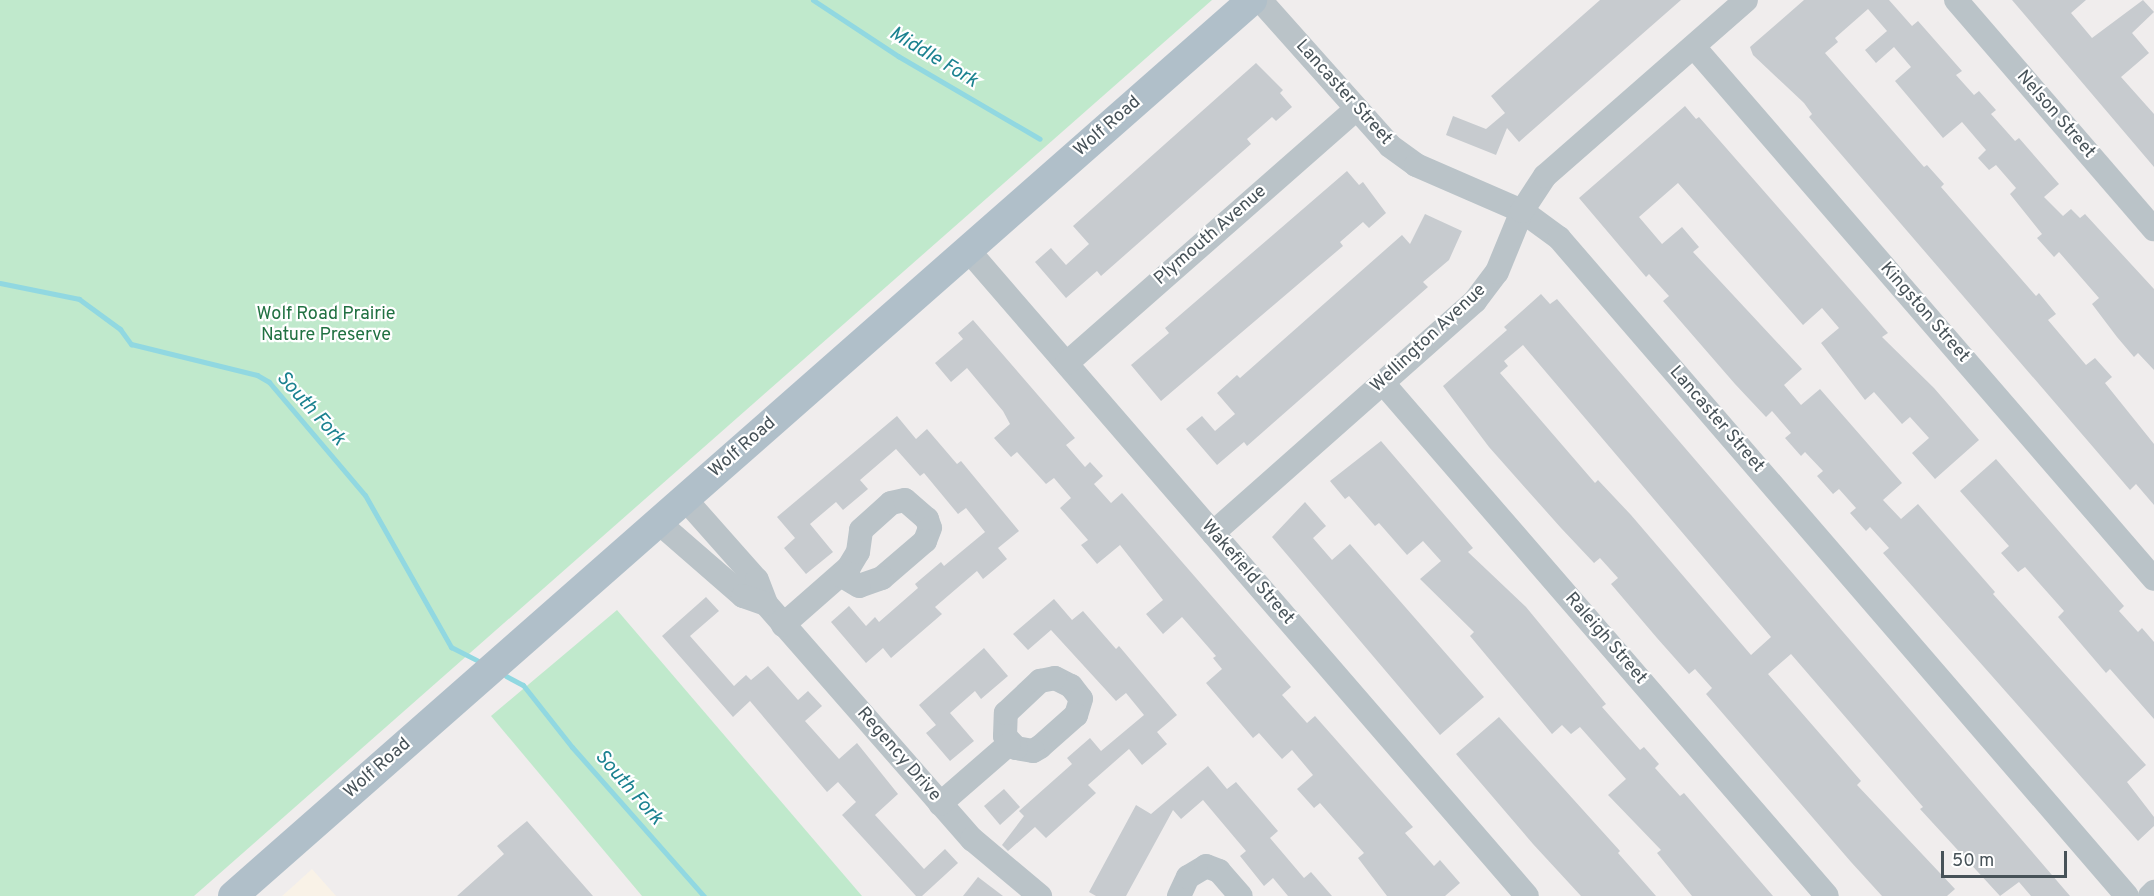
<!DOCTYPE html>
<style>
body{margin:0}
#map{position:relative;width:2154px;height:896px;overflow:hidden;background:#f0eded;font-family:Overpass,sans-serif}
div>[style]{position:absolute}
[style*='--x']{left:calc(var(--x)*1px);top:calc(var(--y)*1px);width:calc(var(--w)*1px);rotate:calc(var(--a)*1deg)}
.commercial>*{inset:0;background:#f9f2e7}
.green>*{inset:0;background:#c0e9cc}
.stream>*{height:5px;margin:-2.5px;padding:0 2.5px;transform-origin:2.5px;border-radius:2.5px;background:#91d8e1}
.building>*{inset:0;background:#c7cbcf}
.minor>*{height:24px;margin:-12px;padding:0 12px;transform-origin:12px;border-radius:12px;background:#bac3c8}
.major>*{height:30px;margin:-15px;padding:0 15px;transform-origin:15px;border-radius:15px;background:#b0bfc9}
span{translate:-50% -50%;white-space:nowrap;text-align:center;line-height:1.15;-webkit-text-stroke:4.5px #fff;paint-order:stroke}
.street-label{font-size:18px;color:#475258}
.park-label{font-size:18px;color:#217142}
.water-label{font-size:20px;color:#1b8290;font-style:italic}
.scale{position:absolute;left:1941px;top:851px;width:126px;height:27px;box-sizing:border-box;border:3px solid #475258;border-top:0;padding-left:8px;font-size:18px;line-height:21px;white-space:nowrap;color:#475258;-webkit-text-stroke:4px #fff;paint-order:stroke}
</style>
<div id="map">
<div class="commercial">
<div style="clip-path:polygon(312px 869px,336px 896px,282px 896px,290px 889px)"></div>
</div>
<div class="green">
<div style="clip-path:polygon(0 0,1212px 0,194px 896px,0 896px)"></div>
<div style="clip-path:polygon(617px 610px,862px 896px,642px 896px,491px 716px)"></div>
</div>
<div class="stream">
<div style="--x:813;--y:0;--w:102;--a:33.4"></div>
<div style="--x:898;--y:56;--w:164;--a:30.3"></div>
<div style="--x:0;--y:283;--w:81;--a:11.4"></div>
<div style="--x:79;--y:299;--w:51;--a:36.2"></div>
<div style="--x:120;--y:329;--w:19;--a:54"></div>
<div style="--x:131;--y:344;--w:130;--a:13.8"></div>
<div style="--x:257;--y:375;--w:14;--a:30"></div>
<div style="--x:269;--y:382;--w:148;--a:49.7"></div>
<div style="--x:365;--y:495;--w:175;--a:60.5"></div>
<div style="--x:451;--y:647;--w:30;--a:27"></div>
<div style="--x:506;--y:676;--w:19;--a:28"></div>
<div style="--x:523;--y:685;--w:79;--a:51.7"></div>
<div style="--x:572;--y:747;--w:199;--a:48.5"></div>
</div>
<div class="building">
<div style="clip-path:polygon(1600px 0,1681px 0,1519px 142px,1507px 128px,1496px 155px,1446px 135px,1453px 116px,1486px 129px,1505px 113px,1491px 96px)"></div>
<div style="clip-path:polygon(1804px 0,1889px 0,1912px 26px,1918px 21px,1962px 71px,1956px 75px,1974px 95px,1979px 91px,1996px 110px,1991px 114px,2015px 141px,2019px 138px,2059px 184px,2044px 197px,2063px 216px,2071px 209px,2080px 218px,2085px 214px,2154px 289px,2154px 370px,2138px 353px,2134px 357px,2117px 337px,2092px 304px,2099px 298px,2059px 252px,2054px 257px,2037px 238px,2042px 234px,2010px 194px,2016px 188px,1996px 165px,1989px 170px,1978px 158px,1986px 150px,1962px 122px,1943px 138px,1895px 81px,1911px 67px,1894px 47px,1876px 63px,1865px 50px,1887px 31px,1868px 9px,1835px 38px,1838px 42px,1825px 53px,1924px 167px,1927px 165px,1944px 184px,1941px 187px,2036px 296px,2039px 293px,2056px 314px,2048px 320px,2086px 365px,2095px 358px,2112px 377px,2105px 383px,2154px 444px,2154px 505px,2136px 484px,2130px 490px,1809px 117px,1812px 114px,1804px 103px,1753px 55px,1750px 47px)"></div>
<div style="clip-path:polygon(2012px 0,2086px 0,2071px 13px,2092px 38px,2143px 0,2154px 12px,2132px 33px,2149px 53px,2121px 77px,2154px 114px,2154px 167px)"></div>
<div style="clip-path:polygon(1256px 63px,1283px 90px,1280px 93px,1292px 107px,1276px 121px,1272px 117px,1247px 139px,1251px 144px,1101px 276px,1097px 271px,1066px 298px,1035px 262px,1051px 248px,1066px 265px,1089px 244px,1073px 226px)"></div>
<div style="clip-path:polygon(1685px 106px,1696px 119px,1699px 117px,1888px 333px,1882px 337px,1934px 388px,1979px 440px,1935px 479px,1912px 453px,1929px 438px,1910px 417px,1902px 424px,1874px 392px,1865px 400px,1821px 343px,1839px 328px,1822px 308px,1803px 325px,1678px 183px,1639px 217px,1662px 244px,1682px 227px,1699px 247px,1693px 252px,1802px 369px,1784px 385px,1801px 405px,1820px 389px,1902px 483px,1883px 500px,1901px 519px,1918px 504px,1995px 592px,1993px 594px,2146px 765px,2127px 782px,2154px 817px,2154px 826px,2138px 841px,1883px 553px,1889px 548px,1870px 527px,1866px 531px,1850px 513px,1856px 508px,1839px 489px,1833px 494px,1817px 476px,1823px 471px,1805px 452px,1801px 456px,1785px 438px,1791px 433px,1772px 411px,1766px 417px,1735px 384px,1663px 301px,1669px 296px,1649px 274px,1646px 277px,1579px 198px)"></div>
<div style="clip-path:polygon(1347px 171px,1359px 185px,1363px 182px,1386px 213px,1369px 228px,1363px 222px,1340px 242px,1343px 246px,1161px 401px,1131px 365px,1169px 333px,1165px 328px)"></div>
<div style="clip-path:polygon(1425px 214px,1462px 231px,1449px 260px,1423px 282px,1428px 287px,1247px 446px,1244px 442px,1217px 465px,1186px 429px,1202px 416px,1215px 431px,1235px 414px,1217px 393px,1237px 375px,1240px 378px,1402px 235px,1410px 244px)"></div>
<div style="clip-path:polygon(evenodd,1541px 294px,1550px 304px,1557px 299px,2070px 896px,2031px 896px,2019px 882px,2000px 896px,1920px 809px,1923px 807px,1791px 654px,1768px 674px,1861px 781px,1857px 785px,1955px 889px,1947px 896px,1882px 896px,1851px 862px,1706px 694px,1712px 688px,1695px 669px,1689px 674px,1657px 638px,1611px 584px,1618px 578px,1600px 558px,1594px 563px,1561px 528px,1489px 447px,1443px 386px,1507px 330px,1504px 327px,1541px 294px,1523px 345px,1771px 637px,1751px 655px,1631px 515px,1598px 480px,1595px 483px,1500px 373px,1508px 366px,1504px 361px,1523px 345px)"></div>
<div style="clip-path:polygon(973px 320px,1075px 438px,1066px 445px,1085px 467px,1090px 462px,1103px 476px,1094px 484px,1111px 503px,1122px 493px,1291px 687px,1282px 695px,1307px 723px,1315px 716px,1413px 827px,1405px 833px,1434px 866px,1440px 860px,1460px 883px,1445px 896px,1387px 896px,1358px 858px,1364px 853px,1320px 803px,1314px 808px,1297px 789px,1313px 775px,1292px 750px,1282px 759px,1259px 733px,1253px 738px,1206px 683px,1222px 669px,1213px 658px,1216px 656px,1182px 617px,1163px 634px,1146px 614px,1163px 600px,1120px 545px,1097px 564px,1081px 545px,1088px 540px,1060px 508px,1071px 498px,1054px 478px,1046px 484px,1017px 452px,1011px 457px,994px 438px,1010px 424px,1003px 411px,967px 368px,951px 382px,935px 363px,963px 339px,958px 333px)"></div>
<div style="clip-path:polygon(897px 416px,916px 439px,927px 429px,957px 464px,961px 461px,1019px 531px,998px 548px,1007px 559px,983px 579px,977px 571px,935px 607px,942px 614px,891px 658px,883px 648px,866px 663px,831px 622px,849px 606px,866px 626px,875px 617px,879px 622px,918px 588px,915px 584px,941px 562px,944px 566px,985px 532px,966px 508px,958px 514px,924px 473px,920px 476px,896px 449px,860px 480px,868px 489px,843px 510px,836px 502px,810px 524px,833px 552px,806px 574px,784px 548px,795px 538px,777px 517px)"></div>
<div style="clip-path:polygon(1381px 441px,1473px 548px,1468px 552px,1526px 607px,1606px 704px,1602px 707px,1640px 750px,1644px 747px,1659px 764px,1655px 768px,1680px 796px,1684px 793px,1773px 896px,1692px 896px,1657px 853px,1661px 850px,1608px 795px,1626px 779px,1580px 727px,1571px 734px,1562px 725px,1552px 734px,1470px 636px,1474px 632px,1420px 579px,1441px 561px,1423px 541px,1407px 555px,1379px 523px,1375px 526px,1349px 496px,1345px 499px,1330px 481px)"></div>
<div style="clip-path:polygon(1996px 459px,2124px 606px,2119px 611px,2138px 632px,2142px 628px,2154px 642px,2154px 719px,2110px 669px,2106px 673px,2058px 617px,2064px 611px,2025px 567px,2018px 572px,2001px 553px,2009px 546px,1960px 491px)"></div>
<div style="clip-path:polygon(1305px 502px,1326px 526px,1313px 538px,1332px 560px,1350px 544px,1484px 697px,1440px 735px,1272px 537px)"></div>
<div style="clip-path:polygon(706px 597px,719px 611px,690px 636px,734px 686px,746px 675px,751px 680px,768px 666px,798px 700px,808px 691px,822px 706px,805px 721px,839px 759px,857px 743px,898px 794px,875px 815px,924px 869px,945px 849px,958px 863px,922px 896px,916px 896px,842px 815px,856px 802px,838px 782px,827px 792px,750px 701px,733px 717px,662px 636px)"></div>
<div style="clip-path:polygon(1054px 599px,1072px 620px,1083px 611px,1116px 649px,1119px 646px,1177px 715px,1157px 732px,1167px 744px,1142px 765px,1129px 749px,1088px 785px,1096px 793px,1046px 838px,1035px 827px,1008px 851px,1002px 845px,1024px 816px,1019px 811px,1072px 764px,1067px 758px,1090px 738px,1101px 751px,1144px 715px,1126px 693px,1116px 701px,1051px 630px,1028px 650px,1013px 634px)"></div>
<div style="clip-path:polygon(984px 648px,1008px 676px,981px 699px,975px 691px,950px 713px,974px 741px,950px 761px,926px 733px,936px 725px,919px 705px)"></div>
<div style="clip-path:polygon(1499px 717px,1620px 851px,1618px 853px,1656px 896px,1581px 896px,1533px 844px,1456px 754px)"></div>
<div style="clip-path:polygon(1208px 766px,1227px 789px,1236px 782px,1278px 831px,1270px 838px,1304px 878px,1311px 872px,1332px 896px,1288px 896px,1273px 878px,1264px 886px,1240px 856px,1246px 851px,1203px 800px,1181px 819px,1173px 810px,1126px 896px,1096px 896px,1089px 892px,1136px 805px,1151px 814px)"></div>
<div style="clip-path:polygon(1004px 789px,1020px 807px,1000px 825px,984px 806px)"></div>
<div style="clip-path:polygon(527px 821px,593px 896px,457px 896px,504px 854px,497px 846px)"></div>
<div style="clip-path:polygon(978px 877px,1003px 896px,963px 896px)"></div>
</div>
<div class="minor">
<div style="--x:1260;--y:0;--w:195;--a:48.3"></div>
<div style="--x:1390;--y:146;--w:32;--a:36"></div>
<div style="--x:1416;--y:165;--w:116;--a:23.5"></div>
<div style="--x:1522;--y:211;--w:46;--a:36.1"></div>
<div style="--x:1559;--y:238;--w:869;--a:49.2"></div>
<div style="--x:1956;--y:0;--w:303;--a:49.2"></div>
<div style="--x:1694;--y:47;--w:703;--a:49.15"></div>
<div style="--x:968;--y:250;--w:854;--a:49.13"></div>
<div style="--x:1067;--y:363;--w:385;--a:-41.3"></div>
<div style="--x:1383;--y:383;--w:678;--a:49.12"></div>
<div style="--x:685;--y:499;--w:108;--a:48.4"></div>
<div style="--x:757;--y:580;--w:26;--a:69"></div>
<div style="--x:766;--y:604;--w:313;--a:48.8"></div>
<div style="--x:972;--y:839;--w:89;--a:40"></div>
<div style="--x:658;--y:522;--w:113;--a:41"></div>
<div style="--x:743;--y:596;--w:24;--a:19"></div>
<div style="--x:1213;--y:533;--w:350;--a:-41.5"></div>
<div style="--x:1475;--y:301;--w:36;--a:-53"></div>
<div style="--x:1497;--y:272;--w:66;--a:-67.7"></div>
<div style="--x:1522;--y:211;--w:42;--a:-56.7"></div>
<div style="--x:1545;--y:176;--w:267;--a:-41.2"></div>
<div style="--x:783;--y:625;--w:88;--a:-41.3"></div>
<div style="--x:849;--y:567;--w:17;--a:-59"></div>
<div style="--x:858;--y:552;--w:22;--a:-82"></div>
<div style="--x:861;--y:530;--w:40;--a:-42"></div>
<div style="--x:891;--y:503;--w:14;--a:-12"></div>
<div style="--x:905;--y:500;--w:29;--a:41"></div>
<div style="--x:927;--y:519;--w:9;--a:72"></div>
<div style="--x:930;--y:528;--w:14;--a:111"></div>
<div style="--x:925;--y:541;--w:57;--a:139.3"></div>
<div style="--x:882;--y:578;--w:24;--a:161"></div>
<div style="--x:859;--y:586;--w:21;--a:-149"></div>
<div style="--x:1055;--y:678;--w:18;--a:27"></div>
<div style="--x:1071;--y:686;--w:16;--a:52"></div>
<div style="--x:1081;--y:699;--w:17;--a:107"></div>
<div style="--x:1076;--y:715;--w:48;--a:138.4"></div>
<div style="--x:1040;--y:747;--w:8;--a:150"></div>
<div style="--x:1033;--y:751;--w:17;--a:-170"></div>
<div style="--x:1016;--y:748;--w:16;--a:-133"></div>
<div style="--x:1005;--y:736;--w:23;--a:-88"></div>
<div style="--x:1006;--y:713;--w:47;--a:-43.3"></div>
<div style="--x:1040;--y:681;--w:15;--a:-11"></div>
<div style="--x:940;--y:804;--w:91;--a:-41"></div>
<div style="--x:1179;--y:896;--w:21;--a:-65"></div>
<div style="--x:1188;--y:877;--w:21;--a:-31"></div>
<div style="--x:1206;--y:866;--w:14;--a:21"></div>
<div style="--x:1219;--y:871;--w:33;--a:49"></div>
<div style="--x:2150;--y:896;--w:6;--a:-45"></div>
</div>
<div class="major">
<div style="--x:233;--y:896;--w:1357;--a:-41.32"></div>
</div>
<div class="street-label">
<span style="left:1343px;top:93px;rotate:48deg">Lancaster Street</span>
<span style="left:2055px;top:115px;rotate:49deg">Nelson Street</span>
<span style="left:1108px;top:127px;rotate:-41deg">Wolf Road</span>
<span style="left:1211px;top:236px;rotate:-41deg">Plymouth Avenue</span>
<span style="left:1924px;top:313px;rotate:49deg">Kingston Street</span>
<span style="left:1429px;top:339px;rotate:-43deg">Wellington Avenue</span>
<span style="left:1716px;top:420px;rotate:49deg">Lancaster Street</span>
<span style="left:743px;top:448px;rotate:-41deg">Wolf Road</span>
<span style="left:1247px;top:573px;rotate:49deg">Wakefield Street</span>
<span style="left:1605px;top:639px;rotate:49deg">Raleigh Street</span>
<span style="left:898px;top:755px;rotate:49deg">Regency Drive</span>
<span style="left:378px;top:769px;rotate:-41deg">Wolf Road</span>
</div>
<div class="park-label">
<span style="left:326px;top:326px">Wolf Road Prairie<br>Nature Preserve</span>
</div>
<div class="water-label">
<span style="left:933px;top:58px;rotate:31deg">Middle Fork</span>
<span style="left:310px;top:409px;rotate:48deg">South Fork</span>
<span style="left:628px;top:788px;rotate:49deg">South Fork</span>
</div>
<div class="scale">50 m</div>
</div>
